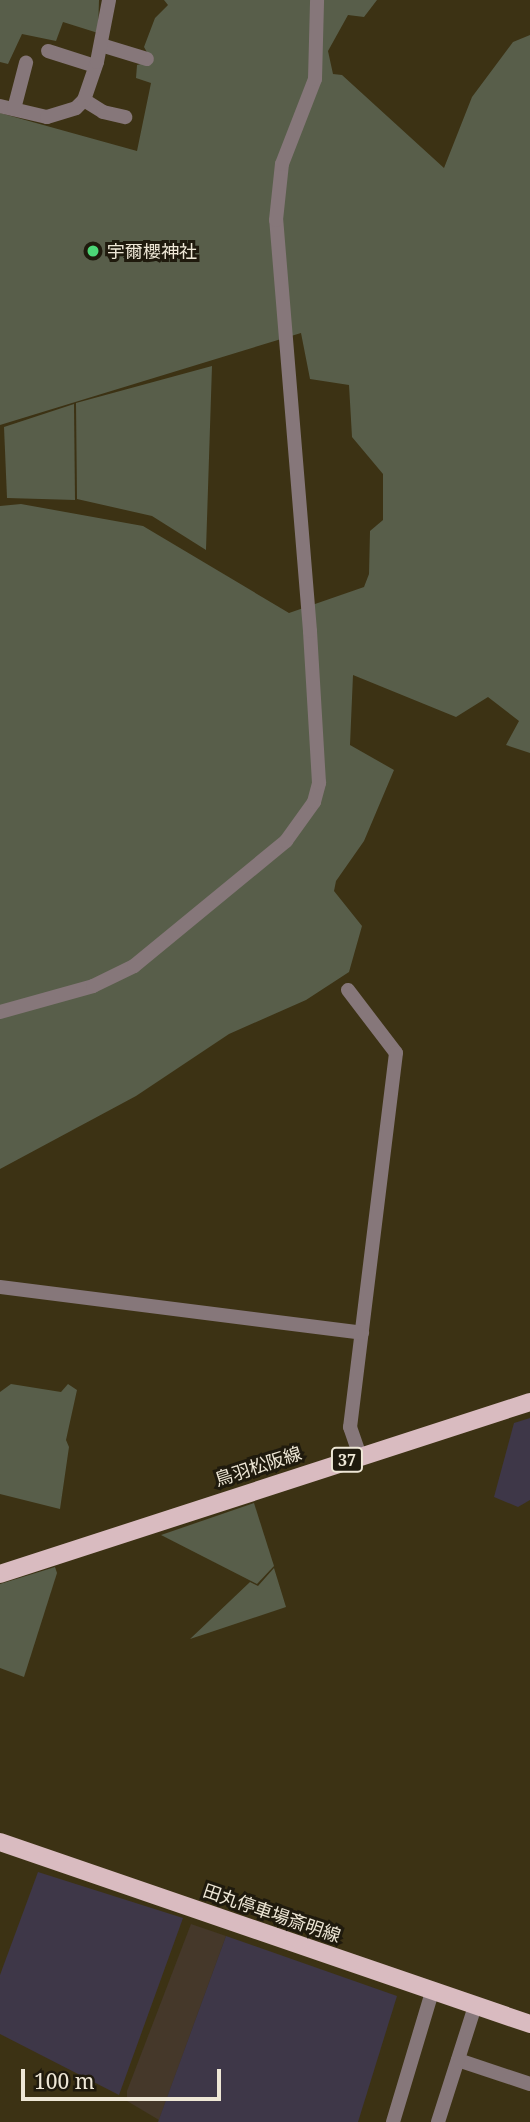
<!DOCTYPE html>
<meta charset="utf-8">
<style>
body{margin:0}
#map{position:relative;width:530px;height:2122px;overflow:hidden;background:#3c3214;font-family:"Noto Serif","Noto Sans JP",serif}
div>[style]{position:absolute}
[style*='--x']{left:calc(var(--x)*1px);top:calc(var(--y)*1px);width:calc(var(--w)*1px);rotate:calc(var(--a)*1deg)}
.commercial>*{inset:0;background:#45382a}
.industrial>*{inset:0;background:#3e3748}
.green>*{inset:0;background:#585e4a}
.minor>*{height:14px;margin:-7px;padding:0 7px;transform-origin:7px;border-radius:7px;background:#86777a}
.major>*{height:18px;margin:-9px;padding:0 9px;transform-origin:9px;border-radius:9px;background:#d9bbc0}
.dots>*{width:19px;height:19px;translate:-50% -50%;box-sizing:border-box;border:4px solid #1f1a0d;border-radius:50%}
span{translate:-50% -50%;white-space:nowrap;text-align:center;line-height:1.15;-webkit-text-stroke:6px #1f1a0d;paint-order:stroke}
.shield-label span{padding:2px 5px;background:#1f1a0d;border:2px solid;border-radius:5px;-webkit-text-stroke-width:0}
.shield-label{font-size:16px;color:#eee7d6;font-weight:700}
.poi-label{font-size:18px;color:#eee7d6}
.left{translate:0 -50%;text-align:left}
.street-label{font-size:18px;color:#eee7d6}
.scale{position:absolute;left:21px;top:2069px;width:200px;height:32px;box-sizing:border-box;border:4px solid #eee7d6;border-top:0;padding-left:9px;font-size:21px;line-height:24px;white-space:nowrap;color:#eee7d6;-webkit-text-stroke:5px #1f1a0d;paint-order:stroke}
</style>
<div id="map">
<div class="commercial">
<div style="clip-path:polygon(191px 1924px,226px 1936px,159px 2120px,127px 2101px,127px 2091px)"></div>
</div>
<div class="industrial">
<div style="clip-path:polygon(530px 1418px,530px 1500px,518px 1507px,494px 1497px,514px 1423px)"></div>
<div style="clip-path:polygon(38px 1872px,183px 1918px,119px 2095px,0 2034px,0 1975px)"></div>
<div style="clip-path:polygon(226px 1936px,397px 1996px,358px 2122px,158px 2122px)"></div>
</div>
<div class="green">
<div style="clip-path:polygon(0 0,99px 0,98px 33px,63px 22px,56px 41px,22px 34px,8px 64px,0 62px)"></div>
<div style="clip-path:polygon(164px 0,377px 0,364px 17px,348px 15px,328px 51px,333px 74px,342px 75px,444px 168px,472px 97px,513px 42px,530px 35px,530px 753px,506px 745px,519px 721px,488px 697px,456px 717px,353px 675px,350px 745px,394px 770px,364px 841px,336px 881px,334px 891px,362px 926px,349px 972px,306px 1000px,229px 1034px,136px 1096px,0 1169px,0 506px,21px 504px,143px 526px,289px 613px,364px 587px,369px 574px,370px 531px,383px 520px,383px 474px,352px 437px,349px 385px,310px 379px,301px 333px,0 425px,0 113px,137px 151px,151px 83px,136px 78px,137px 65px,152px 61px,144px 47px,155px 18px,168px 5px)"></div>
<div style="clip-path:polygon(212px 366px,206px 550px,152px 516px,77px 499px,76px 403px)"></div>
<div style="clip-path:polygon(74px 404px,75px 500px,7px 498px,4px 427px)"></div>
<div style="clip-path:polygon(11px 1384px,61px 1392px,68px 1384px,77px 1390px,66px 1440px,69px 1447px,60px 1509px,0 1494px,0 1392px)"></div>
<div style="clip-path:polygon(254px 1503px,274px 1566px,257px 1584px,161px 1535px)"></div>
<div style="clip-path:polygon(55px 1567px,57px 1573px,24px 1677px,0 1668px,0 1584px)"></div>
<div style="clip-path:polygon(274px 1568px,286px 1607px,190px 1639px,250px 1582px,258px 1586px)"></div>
</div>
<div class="minor">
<div style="--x:101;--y:45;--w:48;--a:16.9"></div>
<div style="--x:48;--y:51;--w:49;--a:17.7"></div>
<div style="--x:84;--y:100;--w:22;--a:32"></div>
<div style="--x:103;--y:112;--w:23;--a:13"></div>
<div style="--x:0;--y:106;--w:48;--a:13.2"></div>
<div style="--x:47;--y:117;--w:30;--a:-17"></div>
<div style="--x:76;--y:108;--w:11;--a:-45"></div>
<div style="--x:84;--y:100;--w:40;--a:-71.1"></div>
<div style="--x:97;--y:62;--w:63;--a:-79"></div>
<div style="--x:14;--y:109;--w:48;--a:-75.4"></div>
<div style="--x:348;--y:990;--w:79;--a:52.7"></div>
<div style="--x:396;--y:1053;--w:377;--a:97"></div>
<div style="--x:350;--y:1427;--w:31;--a:71"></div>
<div style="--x:0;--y:1012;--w:97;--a:-15.6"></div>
<div style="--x:93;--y:986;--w:46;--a:-26"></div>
<div style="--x:134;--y:966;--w:197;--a:-39.4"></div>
<div style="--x:286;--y:841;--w:48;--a:-54.3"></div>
<div style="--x:314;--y:802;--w:20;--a:-75"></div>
<div style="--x:319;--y:783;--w:152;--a:-93.4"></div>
<div style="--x:310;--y:631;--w:412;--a:-94.7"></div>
<div style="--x:276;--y:220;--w:56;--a:-83.9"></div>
<div style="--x:282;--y:164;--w:91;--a:-68.8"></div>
<div style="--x:315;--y:79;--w:79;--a:-88.5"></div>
<div style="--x:0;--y:1287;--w:365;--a:7.2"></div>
<div style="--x:458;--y:2060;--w:76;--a:18.4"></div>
<div style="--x:393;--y:2122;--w:136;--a:-73.3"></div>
<div style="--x:438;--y:2122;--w:122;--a:-72.3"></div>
</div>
<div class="major">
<div style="--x:0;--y:1574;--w:557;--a:-17.98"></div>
<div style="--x:0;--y:1842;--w:560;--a:18.95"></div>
</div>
<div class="dots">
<div style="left:93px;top:251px;background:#4cd676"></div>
</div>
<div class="shield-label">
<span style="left:347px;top:1460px">37</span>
</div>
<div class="poi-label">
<span class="left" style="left:107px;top:251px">宇爾櫻神社</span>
</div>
<div class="street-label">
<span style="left:258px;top:1466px;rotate:-18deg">鳥羽松阪線</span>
<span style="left:272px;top:1913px;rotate:19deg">田丸停車場斎明線</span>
</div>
<div class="scale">100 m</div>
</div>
